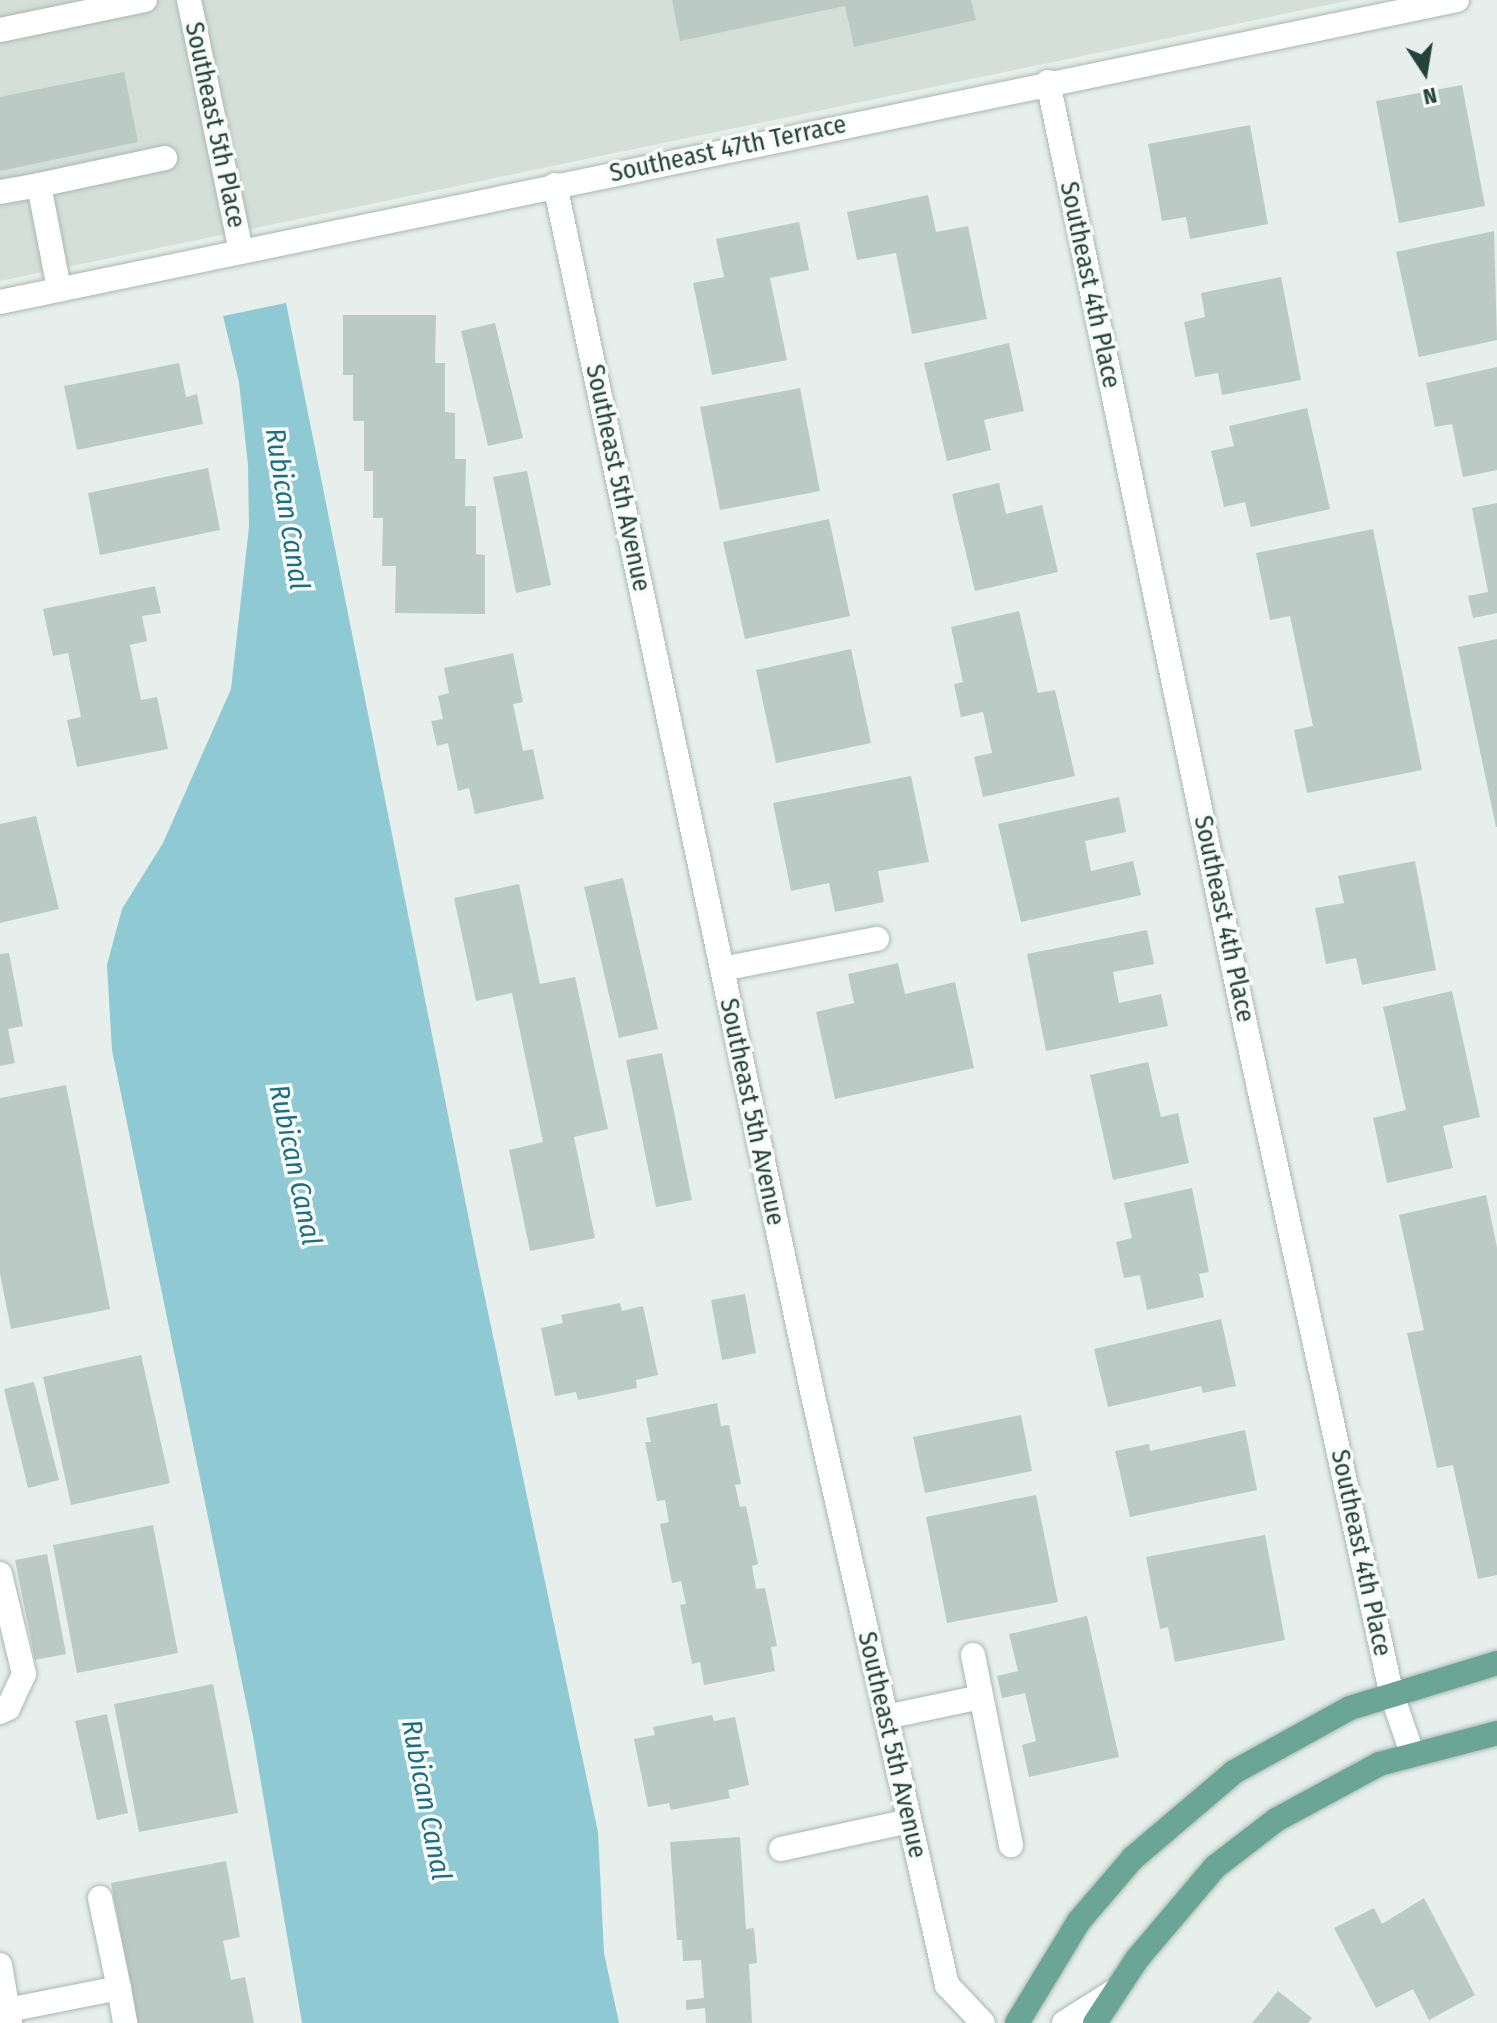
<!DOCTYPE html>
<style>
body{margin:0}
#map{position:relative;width:1497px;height:2023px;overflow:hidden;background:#e6efeb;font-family:"Fira Sans Condensed",sans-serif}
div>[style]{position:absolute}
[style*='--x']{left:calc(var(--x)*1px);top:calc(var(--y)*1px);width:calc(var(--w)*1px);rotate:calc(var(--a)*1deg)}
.built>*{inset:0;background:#d4dfda}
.water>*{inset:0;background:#8ec9d4}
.building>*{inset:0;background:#bbcac4}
.roads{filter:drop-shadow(0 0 2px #a8b8b2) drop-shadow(0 0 2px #a8b8b2)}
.minor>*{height:24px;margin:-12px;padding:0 12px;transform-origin:12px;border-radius:12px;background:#fff}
.major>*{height:24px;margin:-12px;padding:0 12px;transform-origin:12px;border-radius:12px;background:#6aa596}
span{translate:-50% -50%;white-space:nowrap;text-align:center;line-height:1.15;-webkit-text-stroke:7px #f7fbf9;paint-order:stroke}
.street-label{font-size:26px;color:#24423a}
.water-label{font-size:28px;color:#1c6f80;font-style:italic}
.north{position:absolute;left:1385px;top:32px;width:80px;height:80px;-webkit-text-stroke:6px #f7fbf9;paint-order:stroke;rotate:168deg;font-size:22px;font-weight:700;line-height:32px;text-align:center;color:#24423a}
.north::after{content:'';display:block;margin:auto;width:28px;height:36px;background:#24423a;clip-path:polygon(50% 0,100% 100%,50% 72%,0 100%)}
</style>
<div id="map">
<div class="built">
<div style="clip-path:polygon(0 0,1351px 0,0 281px)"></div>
</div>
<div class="water">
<div style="clip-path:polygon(286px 303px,478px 1265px,598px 1832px,604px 1953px,619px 2023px,302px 2023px,253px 1736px,112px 1050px,107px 965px,122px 909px,163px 843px,231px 689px,249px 527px,248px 465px,239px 382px,223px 316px)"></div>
</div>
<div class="building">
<div style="clip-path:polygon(672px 0,971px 0,976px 20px,854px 47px,845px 6px,680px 41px)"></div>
<div style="clip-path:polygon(124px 72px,138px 142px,0 171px,0 97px)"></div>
<div style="clip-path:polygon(1462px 85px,1485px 206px,1399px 223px,1376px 101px)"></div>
<div style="clip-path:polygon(1250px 125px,1268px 224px,1190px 239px,1186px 217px,1162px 221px,1148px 144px)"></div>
<div style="clip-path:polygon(928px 195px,936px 232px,968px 226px,987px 319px,912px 334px,896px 253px,857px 260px,847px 212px)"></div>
<div style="clip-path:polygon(799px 222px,809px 270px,770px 278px,787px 360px,712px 375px,693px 283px,724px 277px,716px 239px)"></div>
<div style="clip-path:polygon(1494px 231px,1497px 340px,1419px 357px,1396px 252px)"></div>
<div style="clip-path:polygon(1281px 277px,1301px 380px,1222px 395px,1218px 373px,1195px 377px,1184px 322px,1205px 317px,1201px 293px)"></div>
<div style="clip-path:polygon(343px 315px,436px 315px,435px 363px,445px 363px,445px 412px,455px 413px,455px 459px,466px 459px,465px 506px,476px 506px,476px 554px,485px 555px,485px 614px,395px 613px,396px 566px,382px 566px,383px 518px,373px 518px,373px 471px,364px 471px,364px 421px,353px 421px,353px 375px,343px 375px)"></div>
<div style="clip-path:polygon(495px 323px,523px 438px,488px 446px,461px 331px)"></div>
<div style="clip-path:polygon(1009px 343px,1024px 411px,984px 420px,991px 450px,947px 461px,924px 363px)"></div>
<div style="clip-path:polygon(179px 363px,186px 397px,197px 394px,203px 424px,77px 450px,64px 386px)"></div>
<div style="clip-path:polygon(1497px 367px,1497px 470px,1463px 477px,1452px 424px,1435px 427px,1426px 383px)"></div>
<div style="clip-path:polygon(800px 388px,820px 491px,720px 510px,700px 407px)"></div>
<div style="clip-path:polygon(1307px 408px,1330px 509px,1251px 527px,1245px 502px,1224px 507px,1211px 451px,1234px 446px,1229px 426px)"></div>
<div style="clip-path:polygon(208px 468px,220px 530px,100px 555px,88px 493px)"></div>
<div style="clip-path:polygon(527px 471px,551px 585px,516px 593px,493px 477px)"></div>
<div style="clip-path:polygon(999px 483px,1006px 514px,1042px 505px,1058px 572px,975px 591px,952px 494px)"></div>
<div style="clip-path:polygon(1497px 503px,1497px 613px,1473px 618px,1468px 596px,1488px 592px,1472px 508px)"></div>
<div style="clip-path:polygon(829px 519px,850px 616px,745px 639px,723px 542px)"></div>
<div style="clip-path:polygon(1373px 529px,1422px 770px,1307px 793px,1294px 730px,1313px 726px,1290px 616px,1270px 620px,1256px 553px)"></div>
<div style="clip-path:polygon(155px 586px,161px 613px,142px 616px,147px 641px,130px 645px,141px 700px,157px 697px,168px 749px,77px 767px,67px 720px,81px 717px,68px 653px,53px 656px,43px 609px)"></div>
<div style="clip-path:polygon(1019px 611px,1038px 693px,1055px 690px,1075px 776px,983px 797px,974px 757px,992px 753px,983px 712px,961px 717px,954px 684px,963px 682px,951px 627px)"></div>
<div style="clip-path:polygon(1497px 639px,1497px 827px,1496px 827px,1458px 647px)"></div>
<div style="clip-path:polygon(851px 649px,871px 743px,776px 763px,756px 670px)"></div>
<div style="clip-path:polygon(513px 653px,523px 702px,513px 704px,523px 751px,533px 749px,544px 799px,475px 814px,469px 788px,458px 791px,448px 743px,437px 746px,431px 721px,443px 719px,438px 696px,449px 693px,444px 668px)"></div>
<div style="clip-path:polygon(911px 776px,929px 862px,878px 871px,884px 902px,835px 912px,829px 883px,791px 891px,773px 803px)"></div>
<div style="clip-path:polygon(1119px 797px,1126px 832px,1085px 841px,1091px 871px,1133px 861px,1141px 895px,1021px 922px,998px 824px)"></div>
<div style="clip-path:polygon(36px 816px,59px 909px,0 923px,0 824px)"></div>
<div style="clip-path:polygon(1415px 861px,1436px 970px,1362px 985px,1356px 958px,1326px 964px,1315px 908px,1344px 903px,1338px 876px)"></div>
<div style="clip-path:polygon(623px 878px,658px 1029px,619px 1038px,584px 887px)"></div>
<div style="clip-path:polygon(519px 884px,540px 984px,575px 977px,608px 1129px,574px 1137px,595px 1238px,530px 1251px,509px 1150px,543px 1142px,512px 993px,476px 1001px,454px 898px)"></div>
<div style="clip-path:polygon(1147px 930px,1154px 964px,1113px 972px,1119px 1003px,1161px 994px,1168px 1026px,1046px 1051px,1027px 954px)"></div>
<div style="clip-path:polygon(9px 953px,23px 1026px,8px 1029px,15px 1063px,0 1066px,0 954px)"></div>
<div style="clip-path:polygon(898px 963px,905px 994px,955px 982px,974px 1068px,835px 1099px,816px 1012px,854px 1003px,848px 974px)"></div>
<div style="clip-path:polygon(1452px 991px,1480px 1117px,1443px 1126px,1453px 1168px,1387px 1183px,1373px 1118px,1406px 1110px,1383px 1007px)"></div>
<div style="clip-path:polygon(662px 1053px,692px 1200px,656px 1207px,626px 1060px)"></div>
<div style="clip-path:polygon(1148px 1062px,1161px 1117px,1178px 1113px,1189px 1163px,1113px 1180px,1090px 1075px)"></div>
<div style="clip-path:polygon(66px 1085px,110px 1309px,11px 1329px,0 1274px,0 1098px)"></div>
<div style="clip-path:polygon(1192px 1188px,1209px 1272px,1199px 1274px,1204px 1297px,1147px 1310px,1140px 1275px,1124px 1278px,1116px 1242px,1132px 1238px,1124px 1203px)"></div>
<div style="clip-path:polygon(1486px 1195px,1497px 1247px,1497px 1575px,1478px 1579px,1453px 1465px,1437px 1468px,1407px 1333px,1424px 1330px,1399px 1215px)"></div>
<div style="clip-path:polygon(745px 1294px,756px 1353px,722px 1360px,711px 1300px)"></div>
<div style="clip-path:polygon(620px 1303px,622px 1311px,643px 1306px,658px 1375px,636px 1380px,637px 1388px,578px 1400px,576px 1392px,555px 1396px,541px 1328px,563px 1323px,561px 1315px)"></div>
<div style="clip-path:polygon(1221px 1319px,1236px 1386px,1203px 1393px,1201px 1386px,1108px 1407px,1094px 1349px)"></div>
<div style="clip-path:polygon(141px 1355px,170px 1483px,71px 1505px,43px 1377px)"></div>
<div style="clip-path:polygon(34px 1382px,59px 1480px,28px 1488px,4px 1389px)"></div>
<div style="clip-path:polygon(717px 1403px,721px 1426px,729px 1425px,741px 1484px,735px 1485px,740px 1507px,746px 1506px,758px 1564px,752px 1566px,756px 1589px,765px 1588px,777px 1646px,771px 1647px,775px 1671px,704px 1685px,700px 1662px,692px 1664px,680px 1605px,686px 1604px,681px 1581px,672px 1583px,660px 1524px,669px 1522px,665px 1500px,657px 1501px,645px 1442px,651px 1442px,646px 1418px)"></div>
<div style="clip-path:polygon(1021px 1415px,1032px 1471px,925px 1493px,913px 1437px)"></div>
<div style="clip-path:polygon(1245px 1430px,1257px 1490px,1130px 1517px,1115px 1451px,1149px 1444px,1150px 1451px)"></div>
<div style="clip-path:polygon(1036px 1495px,1058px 1602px,947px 1623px,926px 1517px)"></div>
<div style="clip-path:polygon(153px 1525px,178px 1653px,77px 1673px,53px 1545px)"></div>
<div style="clip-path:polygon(1265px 1535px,1285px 1640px,1175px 1662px,1168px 1627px,1160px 1629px,1146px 1557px)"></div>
<div style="clip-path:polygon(47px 1554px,66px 1654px,35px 1660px,15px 1560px)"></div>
<div style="clip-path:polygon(1087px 1616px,1119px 1757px,1029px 1777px,1022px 1745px,1036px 1741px,1025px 1693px,1002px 1698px,997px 1676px,1018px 1671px,1009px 1634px)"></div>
<div style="clip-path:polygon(213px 1684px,238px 1813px,139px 1832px,114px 1704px)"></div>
<div style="clip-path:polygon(107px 1714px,128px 1813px,97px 1820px,75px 1721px)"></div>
<div style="clip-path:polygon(712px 1715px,714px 1721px,735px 1717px,749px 1785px,728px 1790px,730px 1798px,671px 1810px,669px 1803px,648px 1807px,634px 1739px,655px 1735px,653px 1727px)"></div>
<div style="clip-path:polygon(740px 1837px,746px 1929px,754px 1928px,757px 1963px,749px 1964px,752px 2023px,706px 2023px,705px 2008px,686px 2010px,686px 2000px,704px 1998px,701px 1960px,683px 1961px,682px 1940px,677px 1940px,670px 1842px)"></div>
<div style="clip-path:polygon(226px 1861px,240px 1937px,223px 1941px,231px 1980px,245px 1977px,254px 2023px,138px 2023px,111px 1883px)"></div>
<div style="clip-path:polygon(1424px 1898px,1475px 1995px,1429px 2020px,1413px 1989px,1376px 2008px,1334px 1928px,1374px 1908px,1382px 1924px)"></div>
<div style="clip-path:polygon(1278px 1991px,1312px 2018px,1308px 2023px,1252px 2023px)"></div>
</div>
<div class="roads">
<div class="minor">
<div style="--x:189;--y:0;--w:255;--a:78.3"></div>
<div style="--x:0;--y:30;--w:148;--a:-11.7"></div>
<div style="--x:1048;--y:82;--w:972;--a:78.18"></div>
<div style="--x:1247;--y:1033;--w:675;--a:77.67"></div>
<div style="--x:1391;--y:1692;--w:65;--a:71"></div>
<div style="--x:39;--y:185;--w:129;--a:-12.1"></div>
<div style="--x:555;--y:185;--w:1242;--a:77.97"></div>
<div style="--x:814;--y:1400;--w:600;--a:77.19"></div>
<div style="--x:947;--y:1985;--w:52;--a:46.5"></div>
<div style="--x:0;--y:192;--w:40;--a:-10"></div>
<div style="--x:39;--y:185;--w:106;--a:79.1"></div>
<div style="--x:0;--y:302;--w:1488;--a:-11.71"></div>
<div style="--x:722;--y:969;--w:158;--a:-11"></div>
<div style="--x:0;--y:1574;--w:103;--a:76.5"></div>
<div style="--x:24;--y:1674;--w:38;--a:115"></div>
<div style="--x:8;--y:1708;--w:9;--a:153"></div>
<div style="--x:973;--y:1655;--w:194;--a:78.7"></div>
<div style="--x:886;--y:1717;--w:97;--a:-11.9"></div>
<div style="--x:781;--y:1849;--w:131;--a:-12.3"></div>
<div style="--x:100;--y:1898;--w:92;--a:78.1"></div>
<div style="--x:0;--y:1965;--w:59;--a:80.2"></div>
<div style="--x:8;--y:2010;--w:113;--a:-11.2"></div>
<div style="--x:119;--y:1988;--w:36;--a:80"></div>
<div style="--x:1064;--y:2023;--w:62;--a:-32.4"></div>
</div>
<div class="major">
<div style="--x:1017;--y:2023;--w:119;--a:-58.7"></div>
<div style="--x:1079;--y:1921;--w:83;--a:-49.4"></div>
<div style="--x:1133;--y:1858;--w:133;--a:-40.4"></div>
<div style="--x:1234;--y:1772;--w:132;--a:-28.9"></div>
<div style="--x:1350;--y:1708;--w:154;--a:-17"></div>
<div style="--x:1095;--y:2023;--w:77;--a:-56.7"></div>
<div style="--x:1137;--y:1959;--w:121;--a:-49.7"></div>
<div style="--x:1215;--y:1867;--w:77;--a:-37.6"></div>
<div style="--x:1276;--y:1820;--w:117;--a:-28.5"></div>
<div style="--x:1379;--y:1764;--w:122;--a:-14.7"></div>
</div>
</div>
<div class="street-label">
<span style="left:215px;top:125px;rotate:78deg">Southeast 5th Place</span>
<span style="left:728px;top:149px;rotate:-12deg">Southeast 47th Terrace</span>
<span style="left:1090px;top:285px;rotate:78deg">Southeast 4th Place</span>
<span style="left:618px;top:478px;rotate:78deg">Southeast 5th Avenue</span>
<span style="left:1224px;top:919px;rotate:78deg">Southeast 4th Place</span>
<span style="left:752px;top:1112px;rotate:78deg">Southeast 5th Avenue</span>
<span style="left:1361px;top:1553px;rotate:78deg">Southeast 4th Place</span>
<span style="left:892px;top:1745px;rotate:77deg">Southeast 5th Avenue</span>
</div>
<div class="water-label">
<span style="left:287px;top:509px;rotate:81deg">Rubican Canal</span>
<span style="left:295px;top:1165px;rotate:78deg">Rubican Canal</span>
<span style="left:426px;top:1800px;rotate:79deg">Rubican Canal</span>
</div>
<div class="north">N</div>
</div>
